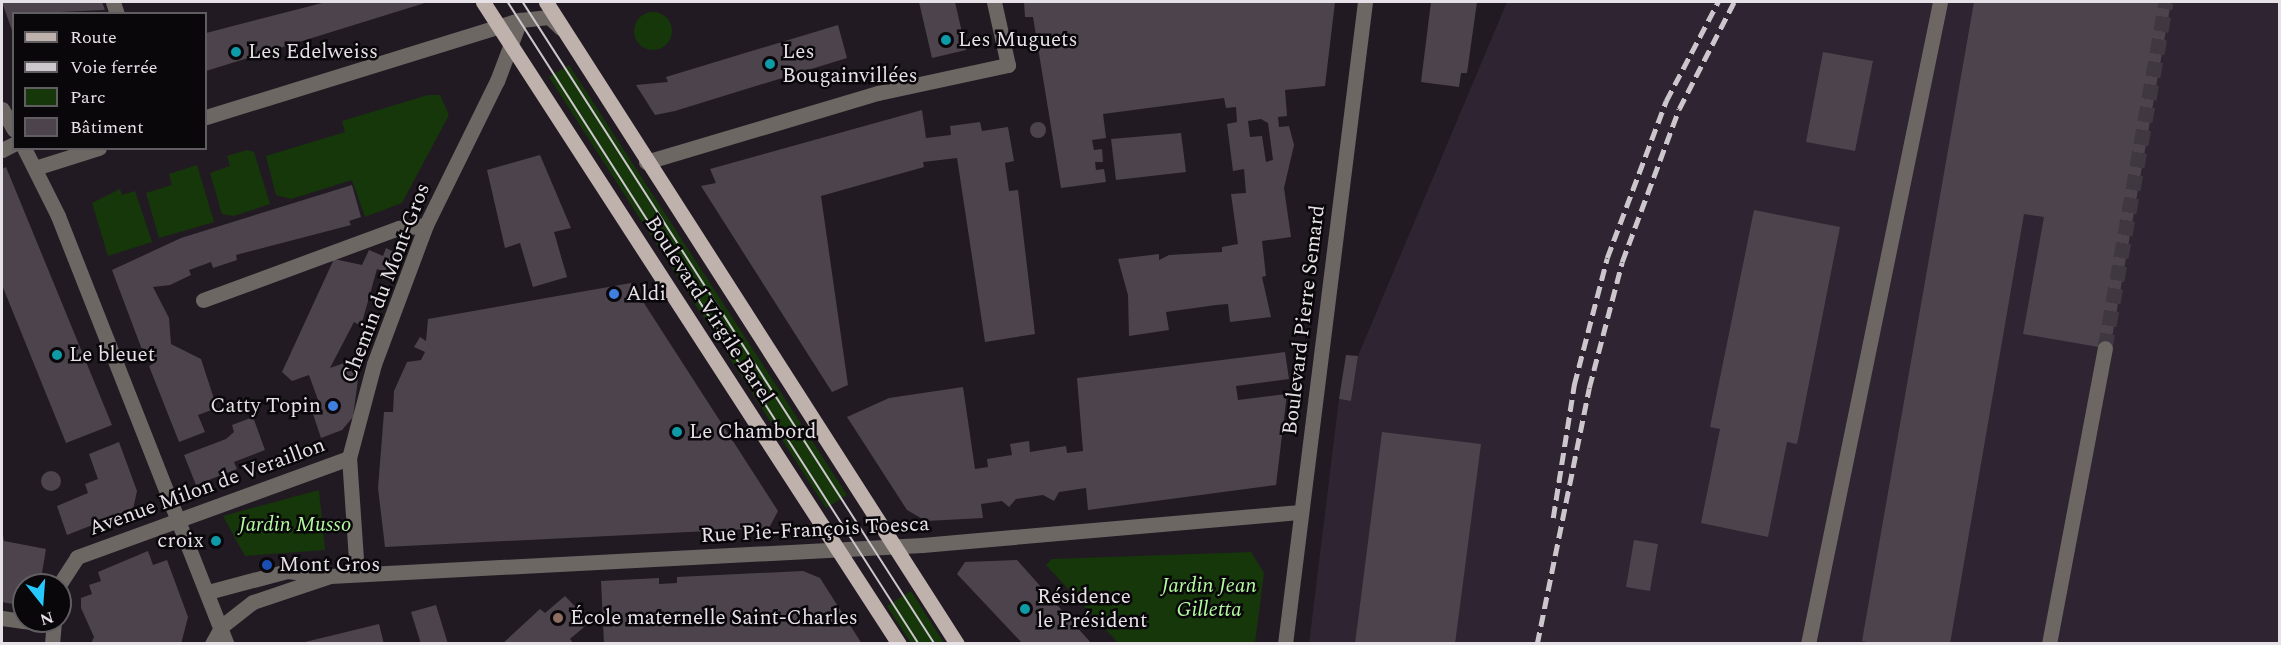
<!DOCTYPE html>
<meta charset="utf-8">
<style>
body{margin:0}
#map{position:relative;width:2281px;height:645px;overflow:hidden;background:#221a23;font-family:Spectral,serif}
div>[style]{position:absolute}
[style*='--x']{left:calc(var(--x)*1px);top:calc(var(--y)*1px);width:calc(var(--w)*1px);rotate:calc(var(--a)*1deg)}
.built>*{inset:0;background:#2f2431}
.green>*{inset:0;background:#153709}
.round{border-radius:50%}
.building>*{inset:0;background:#4c434d}
.minor-tunnel>*{height:15px;margin-top:-7.5px;transform-origin:0;background:repeating-linear-gradient(90deg,#3f3840 0 15px,transparent 0 23px)}
.minor>*{height:15px;margin:-7.5px;padding:0 7.5px;transform-origin:7.5px;border-radius:7.5px;background:#6d6764}
.major>*{height:15px;margin:-7.5px;padding:0 7.5px;transform-origin:7.5px;border-radius:7.5px;background:#bfb2ad}
.tram>*{height:1.5px;margin:-0.75px;padding:0 0.75px;transform-origin:0.75px;border-radius:0.75px;background:#ccc7cc}
.rail>*{height:4.5px;margin-top:-2.25px;transform-origin:0;background:repeating-linear-gradient(90deg,#ccc7cc 0 12px,transparent 0 18px)}
.dots>*{width:16px;height:16px;translate:-50% -50%;box-sizing:border-box;border:3px solid #09070a;border-radius:50%}
span{translate:-50% -50%;white-space:nowrap;text-align:center;line-height:1.15;-webkit-text-stroke:5px #09070a;paint-order:stroke}
.poi-label{font-size:21px;color:#e6e1e6}
.left{translate:0 -50%;text-align:left}
.right{translate:-100% -50%;text-align:right}
.street-label{font-size:21px;color:#e6e1e6}
.park-label{font-size:21px;color:#b2fb9e;font-style:italic}
.frame{position:absolute;inset:0;border:3px solid #e6e1e6;pointer-events:none}
.legend{position:absolute;left:12px;top:12px;width:195px;height:138px;box-sizing:border-box;background:#09070a;border:2px solid #615e62;margin:0;padding:8px 10px;list-style:none;font-size:18px;color:#e6e1e6}
.legend li{display:flex;align-items:center;gap:12px;height:30px}
.legend b{width:30px;border:2px solid #615e62}
.north{position:absolute;left:12px;top:573px;width:60px;height:60px;box-sizing:border-box;background:#09070a;border:2px solid #615e62;border-radius:50%;rotate:163deg;font-size:16px;font-weight:700;line-height:24px;text-align:center;color:#e6e1e6}
.north::after{content:'';display:block;margin:auto;width:21px;height:27px;background:#25c9fe;clip-path:polygon(50% 0,100% 100%,50% 72%,0 100%)}
</style>
<div id="map">
<div class="built">
<div style="clip-path:polygon(1507px 2px,2279px 2px,2279px 643px,1309px 644px,1339px 399px,1351px 401px,1358px 356px)"></div>
</div>
<div class="green">
<div class="round" style="left:634px;top:12px;width:38px;height:38px"></div>
<div style="clip-path:polygon(569px 65px,847px 495px,826px 508px,549px 77px)"></div>
<div style="clip-path:polygon(428px 95px,440px 95px,449px 115px,402px 203px,365px 217px,352px 180px,291px 199px,276px 195px,266px 156px,345px 132px,342px 121px)"></div>
<div style="clip-path:polygon(247px 150px,254px 152px,270px 204px,234px 216px,222px 214px,210px 173px,230px 166px,227px 156px)"></div>
<div style="clip-path:polygon(197px 165px,214px 222px,159px 238px,146px 193px,172px 185px,169px 174px)"></div>
<div style="clip-path:polygon(120px 189px,122px 195px,135px 191px,152px 242px,108px 256px,92px 203px)"></div>
<div style="clip-path:polygon(319px 490px,325px 550px,245px 556px,223px 516px)"></div>
<div style="clip-path:polygon(1251px 552px,1264px 573px,1255px 643px,1118px 643px,1046px 565px,1052px 559px)"></div>
<div style="clip-path:polygon(911px 591px,944px 643px,911px 643px,887px 606px)"></div>
</div>
<div class="building">
<div style="clip-path:polygon(2px 2px,102px 2px,105px 10px,14px 14px,14px 36px)"></div>
<div style="clip-path:polygon(326px 2px,428px 2px,206px 71px,206px 33px)"></div>
<div style="clip-path:polygon(919px 2px,955px 2px,966px 50px,932px 58px)"></div>
<div style="clip-path:polygon(evenodd,1024px 2px,1335px 2px,1325px 86px,1285px 90px,1287px 116px,1278px 117px,1279px 127px,1289px 126px,1294px 145px,1284px 188px,1291px 237px,1262px 241px,1266px 276px,1262px 277px,1271px 317px,1230px 322px,1228px 304px,1216px 305px,1166px 312px,1169px 330px,1129px 336px,1128px 295px,1118px 259px,1159px 254px,1159px 260px,1169px 255px,1222px 252px,1222px 247px,1238px 244px,1231px 194px,1246px 193px,1244px 169px,1233px 171px,1227px 124px,1237px 122px,1236px 107px,1226px 108px,1224px 98px,1103px 114px,1106px 138px,1092px 140px,1094px 150px,1102px 149px,1103px 162px,1095px 162px,1096px 170px,1104px 169px,1106px 182px,1061px 188px,1033px 17px,1025px 17px,1024px 2px,1261px 119px,1268px 123px,1273px 160px,1266px 162px,1262px 136px,1250px 137px,1248px 121px,1261px 119px)"></div>
<div style="clip-path:polygon(1431px 2px,1477px 2px,1467px 73px,1461px 73px,1459px 87px,1421px 82px)"></div>
<div style="clip-path:polygon(1974px 2px,2171px 2px,2110px 349px,2023px 334px,2044px 217px,2024px 214px,1950px 644px,1877px 644px,1862px 641px)"></div>
<div style="clip-path:polygon(838px 25px,847px 58px,675px 111px,655px 115px,636px 85px,668px 82px,666px 77px)"></div>
<div style="clip-path:polygon(1823px 52px,1873px 61px,1855px 151px,1806px 142px)"></div>
<div style="clip-path:polygon(922px 110px,926px 138px,951px 135px,950px 126px,980px 122px,982px 131px,1008px 127px,1014px 161px,1005px 163px,1009px 191px,1018px 190px,1035px 334px,985px 342px,957px 158px,923px 162px,924px 167px,821px 196px,848px 385px,832px 392px,701px 186px,716px 183px,710px 169px)"></div>
<div class="round" style="left:1030px;top:122px;width:16px;height:16px"></div>
<div style="clip-path:polygon(1181px 133px,1186px 172px,1116px 180px,1111px 139px)"></div>
<div style="clip-path:polygon(540px 155px,571px 228px,554px 232px,567px 277px,533px 287px,520px 243px,505px 248px,487px 170px)"></div>
<div style="clip-path:polygon(6px 167px,112px 425px,66px 443px,2px 285px,2px 169px)"></div>
<div style="clip-path:polygon(352px 185px,361px 217px,349px 221px,351px 225px,236px 255px,237px 260px,213px 268px,211px 262px,189px 270px,191px 275px,170px 285px,153px 287px,169px 318px,171px 344px,201px 359px,217px 408px,198px 415px,205px 432px,179px 442px,149px 366px,153px 364px,149px 353px,144px 355px,112px 270px,181px 238px)"></div>
<div style="clip-path:polygon(1754px 210px,1840px 227px,1797px 444px,1787px 442px,1768px 537px,1701px 523px,1720px 429px,1710px 427px)"></div>
<div style="clip-path:polygon(386px 248px,394px 252px,385px 272px,377px 269px,361px 326px,354px 322px,330px 368px,361px 357px,353px 417px,342px 430px,321px 438px,313px 414px,322px 411px,309px 375px,292px 381px,282px 372px,334px 259px,362px 265px,369px 250px,383px 256px)"></div>
<div style="clip-path:polygon(631px 283px,778px 511px,769px 528px,385px 547px,378px 488px,384px 412px,393px 412px,394px 391px,407px 362px,421px 360px,425px 352px,414px 347px,420px 337px,426px 341px,428px 319px)"></div>
<div style="clip-path:polygon(1285px 352px,1289px 379px,1236px 386px,1238px 400px,1287px 394px,1276px 485px,1088px 510px,1086px 488px,1059px 492px,1054px 501px,1043px 495px,1016px 499px,1009px 507px,1002px 501px,981px 504px,983px 518px,926px 521px,907px 510px,847px 417px,889px 398px,963px 387px,975px 469px,988px 467px,987px 459px,1012px 455px,1010px 444px,1029px 441px,1030px 452px,1066px 446px,1067px 453px,1083px 451px,1077px 378px)"></div>
<div style="clip-path:polygon(1346px 355px,1358px 356px,1351px 401px,1339px 399px)"></div>
<div style="clip-path:polygon(253px 417px,265px 450px,234px 462px,237px 469px,196px 485px,184px 455px,226px 439px,234px 432px,232px 425px)"></div>
<div style="clip-path:polygon(1382px 432px,1481px 444px,1455px 644px,1355px 644px)"></div>
<div style="clip-path:polygon(119px 442px,137px 491px,133px 509px,67px 535px,57px 506px,88px 493px,85px 484px,98px 479px,89px 454px)"></div>
<div class="round" style="left:41px;top:471px;width:20px;height:20px"></div>
<div style="clip-path:polygon(2px 529px,4px 541px,46px 549px,40px 585px,24px 585px,24px 606px,2px 602px)"></div>
<div style="clip-path:polygon(1634px 540px,1658px 544px,1650px 591px,1626px 587px)"></div>
<div style="clip-path:polygon(148px 551px,153px 565px,167px 560px,188px 617px,181px 644px,91px 644px,94px 637px,81px 608px,81px 598px,92px 594px,89px 585px,101px 581px,98px 572px)"></div>
<div style="clip-path:polygon(1017px 560px,1092px 644px,1023px 644px,957px 574px,965px 562px)"></div>
<div style="clip-path:polygon(803px 571px,820px 578px,862px 644px,604px 644px,601px 581px,659px 578px,659px 584px,677px 583px,677px 577px)"></div>
<div style="clip-path:polygon(565px 596px,590px 622px,570px 639px,574px 644px,502px 644px,540px 609px,545px 613px)"></div>
<div style="clip-path:polygon(436px 605px,448px 644px,421px 644px,411px 612px)"></div>
<div style="clip-path:polygon(379px 624px,384px 644px,301px 644px,301px 643px)"></div>
</div>
<div class="minor-tunnel">
<div style="--x:2105;--y:348;--w:351;--a:-80"></div>
</div>
<div class="minor">
<div style="--x:113;--y:2;--w:13;--a:72"></div>
<div style="--x:2;--y:109;--w:24;--a:60"></div>
<div style="--x:206;--y:117;--w:329;--a:-17.2"></div>
<div style="--x:520;--y:20;--w:29;--a:-6"></div>
<div style="--x:549;--y:17;--w:16;--a:43"></div>
<div style="--x:24;--y:148;--w:76;--a:63.4"></div>
<div style="--x:58;--y:216;--w:460;--a:68.5"></div>
<div style="--x:2;--y:150;--w:13;--a:-27"></div>
<div style="--x:646;--y:162;--w:242;--a:-16.6"></div>
<div style="--x:878;--y:93;--w:133;--a:-12.2"></div>
<div style="--x:1008;--y:65;--w:65;--a:-102.5"></div>
<div style="--x:35;--y:168;--w:67;--a:-17.4"></div>
<div style="--x:203;--y:300;--w:209;--a:-20.2"></div>
<div style="--x:399;--y:228;--w:27;--a:-6"></div>
<div style="--x:357;--y:574;--w:116;--a:-93.9"></div>
<div style="--x:349;--y:458;--w:97;--a:-75.1"></div>
<div style="--x:374;--y:364;--w:148;--a:-69.5"></div>
<div style="--x:426;--y:225;--w:161;--a:-63.8"></div>
<div style="--x:497;--y:81;--w:65;--a:-69.3"></div>
<div style="--x:59;--y:585;--w:33;--a:-57"></div>
<div style="--x:77;--y:557;--w:289;--a:-20"></div>
<div style="--x:208;--y:592;--w:82;--a:-14.9"></div>
<div style="--x:287;--y:571;--w:32;--a:7"></div>
<div style="--x:2;--y:618;--w:22;--a:8"></div>
<div style="--x:24;--y:621;--w:29;--a:8"></div>
<div style="--x:52;--y:644;--w:23;--a:-85"></div>
<div style="--x:212;--y:644;--w:21;--a:-61"></div>
<div style="--x:222;--y:626;--w:39;--a:-38"></div>
<div style="--x:253;--y:602;--w:81;--a:-18.7"></div>
<div style="--x:330;--y:576;--w:593;--a:-3"></div>
<div style="--x:922;--y:545;--w:380;--a:-5"></div>
<div style="--x:1285;--y:644;--w:647;--a:-82.9"></div>
<div style="--x:1808;--y:644;--w:655;--a:-78.38"></div>
<div style="--x:2049;--y:644;--w:301;--a:-79.3"></div>
</div>
<div class="major">
<div style="--x:483;--y:2;--w:765;--a:57.06"></div>
<div style="--x:546;--y:2;--w:762;--a:57.37"></div>
</div>
<div class="tram">
<div style="--x:508;--y:2;--w:762;--a:57.37"></div>
<div style="--x:523;--y:2;--w:763;--a:57.31"></div>
</div>
<div class="rail">
<div style="--x:1553;--y:518;--w:135;--a:-81"></div>
<div style="--x:1574;--y:385;--w:131;--a:-75.4"></div>
<div style="--x:1607;--y:258;--w:168;--a:-69.4"></div>
<div style="--x:1666;--y:101;--w:112;--a:-62.3"></div>
<div style="--x:1537;--y:644;--w:261;--a:-78.5"></div>
<div style="--x:1589;--y:388;--w:130;--a:-75.3"></div>
<div style="--x:1622;--y:262;--w:163;--a:-69.6"></div>
<div style="--x:1679;--y:109;--w:120;--a:-62.8"></div>
</div>
<div class="dots">
<div style="left:946px;top:40px;background:#0f9aa8"></div>
<div style="left:236px;top:52px;background:#0f9aa8"></div>
<div style="left:770px;top:64px;background:#0f9aa8"></div>
<div style="left:614px;top:294px;background:#3f7fe0"></div>
<div style="left:57px;top:355px;background:#0f9aa8"></div>
<div style="left:333px;top:406px;background:#3f7fe0"></div>
<div style="left:677px;top:432px;background:#0f9aa8"></div>
<div style="left:216px;top:541px;background:#0f9aa8"></div>
<div style="left:267px;top:565px;background:#1a4fb4"></div>
<div style="left:1025px;top:609px;background:#0f9aa8"></div>
<div style="left:558px;top:618px;background:#8d6e63"></div>
</div>
<div class="poi-label">
<span class="left" style="left:958px;top:40px">Les Muguets</span>
<span class="left" style="left:248px;top:52px">Les Edelweiss</span>
<span class="left" style="left:782px;top:64px">Les<br>Bougainvillées</span>
<span class="left" style="left:626px;top:294px">Aldi</span>
<span class="left" style="left:69px;top:355px">Le bleuet</span>
<span class="right" style="left:321px;top:406px">Catty Topin</span>
<span class="left" style="left:689px;top:432px">Le Chambord</span>
<span class="right" style="left:204px;top:541px">croix</span>
<span class="left" style="left:279px;top:565px">Mont Gros</span>
<span class="left" style="left:1037px;top:609px">Résidence<br>le Président</span>
<span class="left" style="left:570px;top:618px">École maternelle Saint-Charles</span>
</div>
<div class="street-label">
<span style="left:386px;top:283px;rotate:-69deg">Chemin du Mont-Gros</span>
<span style="left:709px;top:310px;rotate:57deg">Boulevard Virgile Barel</span>
<span style="left:1304px;top:320px;rotate:-83deg">Boulevard Pierre Semard</span>
<span style="left:207px;top:487px;rotate:-20deg">Avenue Milon de Veraillon</span>
<span style="left:815px;top:530px;rotate:-3deg">Rue Pie-François Toesca</span>
</div>
<div class="park-label">
<span style="left:295px;top:525px">Jardin Musso</span>
<span style="left:1209px;top:598px">Jardin Jean<br>Gilletta</span>
</div>
<div class="frame"></div>
<ul class="legend">
<li><b style="height:8px;background:#bfb2ad"></b>Route</li>
<li><b style="height:8px;background:#ccc7cc"></b>Voie ferrée</li>
<li><b style="height:16px;background:#153709"></b>Parc</li>
<li><b style="height:16px;background:#4c434d"></b>Bâtiment</li>
</ul>
<div class="north">N</div>
</div>
